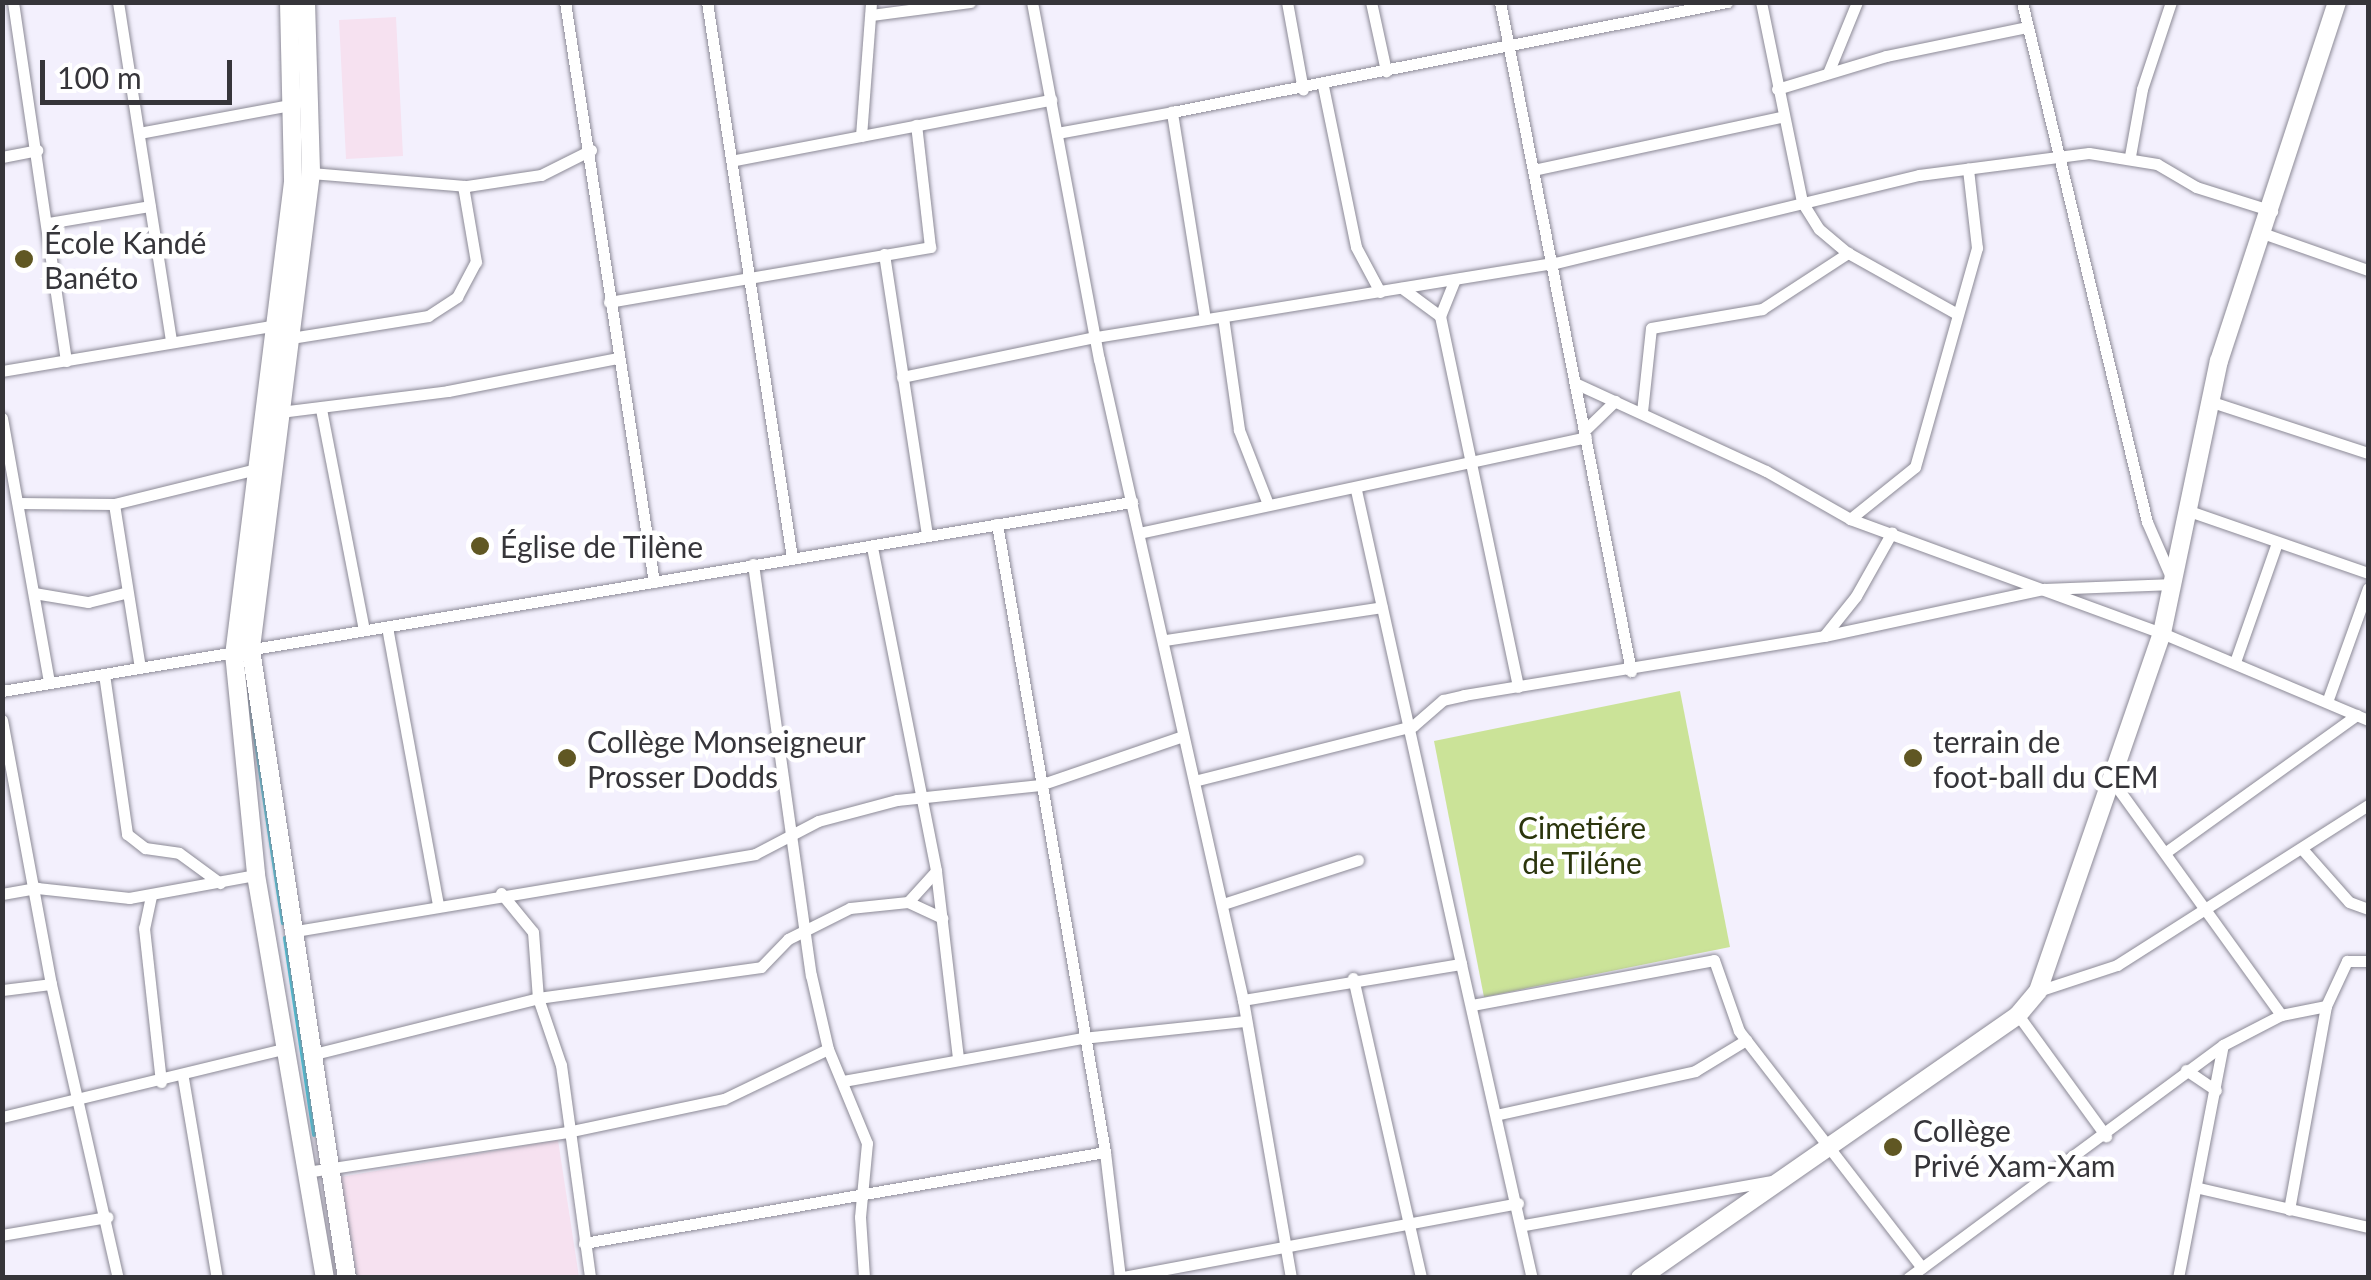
<!DOCTYPE html>
<meta charset="utf-8">
<style>
body{margin:0}
#map{position:relative;width:2371px;height:1280px;overflow:hidden;background:#f3f0fd;font-family:Lato,sans-serif}
div>[style]{position:absolute}
[style*='--x']{left:calc(var(--x)*1px);top:calc(var(--y)*1px);width:calc(var(--w)*1px);rotate:calc(var(--a)*1deg)}
.commercial>*{inset:0;background:#f6e1f0}
.green>*{inset:0;background:#cbe398}
.stream>*{height:4px;margin:-2px;padding:0 2px;transform-origin:2px;border-radius:2px;background:#2dcee8}
.roads{filter:drop-shadow(0 0 2px #8c8a96) drop-shadow(0 0 2px #8c8a96)}
.street>*{height:11px;margin:-5.5px;padding:0 5.5px;transform-origin:5.5px;border-radius:5.5px;background:#fff}
.secondary>*{height:18px;margin:-9px;padding:0 9px;transform-origin:9px;border-radius:9px;background:#fff}
.dots>*{width:28px;height:28px;translate:-50% -50%;box-sizing:border-box;border:5px solid #fff;border-radius:50%}
span{translate:-50% -50%;white-space:nowrap;text-align:center;line-height:1.15;-webkit-text-stroke:9px #fff;paint-order:stroke}
.poi-label{font-size:30px;color:#36353a}
.left{translate:0 -50%;text-align:left}
.park-label{font-size:30px;color:#2b350c}
.frame{position:absolute;inset:0;border:5px solid #36353a;pointer-events:none}
.scale{position:absolute;left:40px;top:60px;width:192px;height:45px;box-sizing:border-box;border:5px solid #36353a;border-top:0;padding-left:12px;font-size:30px;line-height:35px;white-space:nowrap;color:#36353a;-webkit-text-stroke:8px #fff;paint-order:stroke}
</style>
<div id="map">
<div class="commercial">
<div style="clip-path:polygon(396px 17px,403px 156px,346px 159px,339px 20px)"></div>
<div style="clip-path:polygon(558px 1140px,579px 1277px,357px 1277px,340px 1177px)"></div>
</div>
<div class="green">
<div style="clip-path:polygon(1680px 691px,1730px 947px,1484px 997px,1434px 741px)"></div>
</div>
<div class="stream">
<div style="--x:245;--y:669;--w:257;--a:81.5"></div>
<div style="--x:285;--y:938;--w:199;--a:81.6"></div>
</div>
<div class="roads">
<div class="street">
<div style="--x:13;--y:2;--w:363;--a:81.6"></div>
<div style="--x:118;--y:2;--w:343;--a:81.1"></div>
<div style="--x:565;--y:2;--w:587;--a:81.28"></div>
<div style="--x:707;--y:2;--w:562;--a:81.31"></div>
<div style="--x:1032;--y:2;--w:363;--a:79.4"></div>
<div style="--x:1099;--y:359;--w:657;--a:77.34"></div>
<div style="--x:1243;--y:1000;--w:282;--a:80.2"></div>
<div style="--x:1287;--y:2;--w:89;--a:79.7"></div>
<div style="--x:1371;--y:2;--w:71;--a:77.7"></div>
<div style="--x:1500;--y:2;--w:682;--a:78.92"></div>
<div style="--x:1761;--y:2;--w:204;--a:78.4"></div>
<div style="--x:1802;--y:202;--w:32;--a:58"></div>
<div style="--x:1819;--y:229;--w:38;--a:40"></div>
<div style="--x:1848;--y:253;--w:125;--a:29.2"></div>
<div style="--x:871;--y:15;--w:100;--a:-7.5"></div>
<div style="--x:1828;--y:73;--w:77;--a:-67.8"></div>
<div style="--x:1323;--y:86;--w:164;--a:78.4"></div>
<div style="--x:1356;--y:247;--w:51;--a:61.9"></div>
<div style="--x:1777;--y:89;--w:114;--a:-16.8"></div>
<div style="--x:1886;--y:56;--w:144;--a:-11.6"></div>
<div style="--x:139;--y:133;--w:159;--a:-10.5"></div>
<div style="--x:1057;--y:133;--w:117;--a:-10.3"></div>
<div style="--x:861;--y:136;--w:134;--a:-85.7"></div>
<div style="--x:2130;--y:156;--w:68;--a:-79.8"></div>
<div style="--x:2142;--y:89;--w:92;--a:-71.6"></div>
<div style="--x:2;--y:157;--w:36;--a:-11"></div>
<div style="--x:735;--y:160;--w:322;--a:-10.8"></div>
<div style="--x:1538;--y:169;--w:249;--a:-12.1"></div>
<div style="--x:311;--y:173;--w:157;--a:4.8"></div>
<div style="--x:467;--y:186;--w:75;--a:-8.5"></div>
<div style="--x:541;--y:175;--w:56;--a:-26.6"></div>
<div style="--x:48;--y:223;--w:103;--a:-9.5"></div>
<div style="--x:2265;--y:234;--w:109;--a:19.3"></div>
<div style="--x:884;--y:254;--w:285;--a:81.3"></div>
<div style="--x:1455;--y:279;--w:40;--a:112"></div>
<div style="--x:1440;--y:316;--w:379;--a:78.1"></div>
<div style="--x:1402;--y:288;--w:47;--a:36.4"></div>
<div style="--x:609;--y:302;--w:326;--a:-9.7"></div>
<div style="--x:930;--y:247;--w:123;--a:-96.5"></div>
<div style="--x:1223;--y:317;--w:114;--a:81.9"></div>
<div style="--x:1239;--y:430;--w:79;--a:68.6"></div>
<div style="--x:1205;--y:319;--w:210;--a:-99.1"></div>
<div style="--x:1172;--y:112;--w:566;--a:-11.21"></div>
<div style="--x:291;--y:338;--w:139;--a:-9.1"></div>
<div style="--x:428;--y:316;--w:35;--a:-33"></div>
<div style="--x:457;--y:297;--w:40;--a:-62"></div>
<div style="--x:476;--y:262;--w:77;--a:-99.7"></div>
<div style="--x:2;--y:371;--w:278;--a:-9.5"></div>
<div style="--x:902;--y:377;--w:198;--a:-11.7"></div>
<div style="--x:1096;--y:337;--w:465;--a:-9.2"></div>
<div style="--x:1555;--y:263;--w:374;--a:-13.6"></div>
<div style="--x:1919;--y:175;--w:171;--a:-7.4"></div>
<div style="--x:2089;--y:153;--w:69;--a:9.2"></div>
<div style="--x:2157;--y:164;--w:45;--a:30.5"></div>
<div style="--x:2196;--y:187;--w:80;--a:17.5"></div>
<div style="--x:1577;--y:384;--w:208;--a:24.7"></div>
<div style="--x:1766;--y:471;--w:97;--a:29.7"></div>
<div style="--x:1850;--y:519;--w:332;--a:20.1"></div>
<div style="--x:2162;--y:633;--w:224;--a:22.9"></div>
<div style="--x:2212;--y:402;--w:164;--a:18.1"></div>
<div style="--x:321;--y:409;--w:225;--a:79"></div>
<div style="--x:280;--y:412;--w:169;--a:-7.1"></div>
<div style="--x:448;--y:391;--w:172;--a:-11"></div>
<div style="--x:1642;--y:412;--w:84;--a:-83.9"></div>
<div style="--x:1651;--y:328;--w:113;--a:-9.7"></div>
<div style="--x:1762;--y:309;--w:103;--a:-33.1"></div>
<div style="--x:2;--y:418;--w:268;--a:79.9"></div>
<div style="--x:1585;--y:430;--w:42;--a:-44"></div>
<div style="--x:1356;--y:490;--w:485;--a:77.5"></div>
<div style="--x:18;--y:503;--w:96;--a:0.6"></div>
<div style="--x:114;--y:504;--w:142;--a:-13.8"></div>
<div style="--x:114;--y:504;--w:166;--a:81"></div>
<div style="--x:2192;--y:512;--w:186;--a:19.1"></div>
<div style="--x:1850;--y:519;--w:83;--a:-38.7"></div>
<div style="--x:1915;--y:467;--w:228;--a:-74.2"></div>
<div style="--x:1977;--y:248;--w:80;--a:-96.5"></div>
<div style="--x:997;--y:524;--w:637;--a:80.24"></div>
<div style="--x:1105;--y:1152;--w:126;--a:83.2"></div>
<div style="--x:1139;--y:533;--w:457;--a:-12.1"></div>
<div style="--x:872;--y:547;--w:330;--a:78.8"></div>
<div style="--x:936;--y:871;--w:189;--a:83.3"></div>
<div style="--x:753;--y:564;--w:415;--a:82"></div>
<div style="--x:811;--y:975;--w:76;--a:77.1"></div>
<div style="--x:828;--y:1049;--w:102;--a:67.5"></div>
<div style="--x:867;--y:1143;--w:74;--a:95.4"></div>
<div style="--x:860;--y:1217;--w:61;--a:86.2"></div>
<div style="--x:34;--y:593;--w:55;--a:9.5"></div>
<div style="--x:88;--y:602;--w:38;--a:-14"></div>
<div style="--x:387;--y:627;--w:282;--a:79.6"></div>
<div style="--x:1824;--y:636;--w:51;--a:-51.3"></div>
<div style="--x:1856;--y:596;--w:73;--a:-60.6"></div>
<div style="--x:1165;--y:640;--w:219;--a:-8.6"></div>
<div style="--x:2235;--y:662;--w:126;--a:-70.6"></div>
<div style="--x:104;--y:674;--w:162;--a:81.8"></div>
<div style="--x:127;--y:834;--w:23;--a:38"></div>
<div style="--x:145;--y:848;--w:34;--a:8"></div>
<div style="--x:179;--y:853;--w:51;--a:36.2"></div>
<div style="--x:2;--y:691;--w:1146;--a:-9.5"></div>
<div style="--x:2327;--y:702;--w:121;--a:-70.2"></div>
<div style="--x:2;--y:720;--w:269;--a:79.5"></div>
<div style="--x:51;--y:984;--w:302;--a:77.2"></div>
<div style="--x:2111;--y:779;--w:291;--a:54.2"></div>
<div style="--x:1194;--y:781;--w:226;--a:-14.1"></div>
<div style="--x:1413;--y:726;--w:40;--a:-41"></div>
<div style="--x:1443;--y:700;--w:22;--a:-13"></div>
<div style="--x:1464;--y:695;--w:365;--a:-9.3"></div>
<div style="--x:1824;--y:636;--w:225;--a:-12.1"></div>
<div style="--x:2044;--y:589;--w:130;--a:-2.2"></div>
<div style="--x:2174;--y:584;--w:68;--a:-113.5"></div>
<div style="--x:2147;--y:522;--w:535;--a:-103.52"></div>
<div style="--x:2303;--y:850;--w:69;--a:48.5"></div>
<div style="--x:2349;--y:902;--w:20;--a:20"></div>
<div style="--x:2166;--y:852;--w:235;--a:-35.7"></div>
<div style="--x:501;--y:893;--w:50;--a:50.6"></div>
<div style="--x:533;--y:932;--w:66;--a:85.7"></div>
<div style="--x:538;--y:998;--w:71;--a:71.1"></div>
<div style="--x:561;--y:1065;--w:215;--a:82.2"></div>
<div style="--x:2;--y:894;--w:36;--a:-10"></div>
<div style="--x:37;--y:888;--w:93;--a:6.2"></div>
<div style="--x:129;--y:898;--w:129;--a:-10.3"></div>
<div style="--x:151;--y:896;--w:33;--a:102"></div>
<div style="--x:144;--y:928;--w:155;--a:83.7"></div>
<div style="--x:908;--y:902;--w:42;--a:-47.9"></div>
<div style="--x:1223;--y:904;--w:142;--a:-18.1"></div>
<div style="--x:290;--y:932;--w:471;--a:-9.5"></div>
<div style="--x:755;--y:854;--w:71;--a:-27.6"></div>
<div style="--x:818;--y:821;--w:82;--a:-14.9"></div>
<div style="--x:897;--y:800;--w:144;--a:-6"></div>
<div style="--x:1040;--y:785;--w:151;--a:-18.9"></div>
<div style="--x:1353;--y:978;--w:308;--a:77.2"></div>
<div style="--x:2;--y:990;--w:49;--a:-7"></div>
<div style="--x:2038;--y:991;--w:83;--a:-18.2"></div>
<div style="--x:2117;--y:965;--w:298;--a:-32.5"></div>
<div style="--x:1243;--y:1000;--w:221;--a:-9.4"></div>
<div style="--x:1461;--y:964;--w:322;--a:77.3"></div>
<div style="--x:1472;--y:1005;--w:246;--a:-10.5"></div>
<div style="--x:1714;--y:960;--w:75;--a:70.6"></div>
<div style="--x:1739;--y:1031;--w:299;--a:52.3"></div>
<div style="--x:2326;--y:1006;--w:50;--a:-65"></div>
<div style="--x:2347;--y:961;--w:21;--a:0"></div>
<div style="--x:2018;--y:1015;--w:150;--a:54"></div>
<div style="--x:310;--y:1055;--w:235;--a:-14"></div>
<div style="--x:538;--y:998;--w:225;--a:-7.9"></div>
<div style="--x:761;--y:967;--w:39;--a:-46"></div>
<div style="--x:788;--y:939;--w:69;--a:-26.6"></div>
<div style="--x:850;--y:908;--w:58;--a:-5.9"></div>
<div style="--x:908;--y:902;--w:38;--a:25"></div>
<div style="--x:2186;--y:1070;--w:36;--a:34"></div>
<div style="--x:183;--y:1078;--w:203;--a:80.4"></div>
<div style="--x:843;--y:1081;--w:244;--a:-10.2"></div>
<div style="--x:1083;--y:1038;--w:164;--a:-6"></div>
<div style="--x:1500;--y:1114;--w:200;--a:-12.4"></div>
<div style="--x:1695;--y:1071;--w:60;--a:-31.3"></div>
<div style="--x:2;--y:1117;--w:290;--a:-13.6"></div>
<div style="--x:306;--y:1172;--w:264;--a:-8.7"></div>
<div style="--x:567;--y:1132;--w:160;--a:-11.9"></div>
<div style="--x:724;--y:1099;--w:115;--a:-25.7"></div>
<div style="--x:2199;--y:1188;--w:173;--a:13"></div>
<div style="--x:1524;--y:1225;--w:252;--a:-10.1"></div>
<div style="--x:2;--y:1235;--w:107;--a:-9.7"></div>
<div style="--x:584;--y:1243;--w:529;--a:-9.91"></div>
<div style="--x:1118;--y:1278;--w:407;--a:-10.6"></div>
<div style="--x:1908;--y:1278;--w:392;--a:-36.5"></div>
<div style="--x:2223;--y:1045;--w:65;--a:-27.3"></div>
<div style="--x:2281;--y:1015;--w:46;--a:-11.3"></div>
<div style="--x:2326;--y:1006;--w:207;--a:100.3"></div>
<div style="--x:2178;--y:1278;--w:237;--a:-79.1"></div>
</div>
<div class="secondary">
<div style="--x:289;--y:2;--w:180;--a:88.7"></div>
<div style="--x:293;--y:182;--w:475;--a:97.1"></div>
<div style="--x:234;--y:653;--w:223;--a:84.3"></div>
<div style="--x:256;--y:875;--w:409;--a:80.3"></div>
<div style="--x:306;--y:2;--w:171;--a:88.3"></div>
<div style="--x:311;--y:173;--w:481;--a:97.2"></div>
<div style="--x:251;--y:650;--w:635;--a:81.31"></div>
<div style="--x:1640;--y:1278;--w:460;--a:-34.8"></div>
<div style="--x:2018;--y:1015;--w:31;--a:-50"></div>
<div style="--x:2038;--y:991;--w:379;--a:-70.9"></div>
<div style="--x:2162;--y:633;--w:278;--a:-78.2"></div>
<div style="--x:2219;--y:361;--w:378;--a:-71.8"></div>
</div>
</div>
<div class="dots">
<div style="left:24px;top:259px;background:#605723"></div>
<div style="left:480px;top:546px;background:#605723"></div>
<div style="left:567px;top:758px;background:#605723"></div>
<div style="left:1913px;top:758px;background:#605723"></div>
<div style="left:1893px;top:1147px;background:#605723"></div>
</div>
<div class="poi-label">
<span class="left" style="left:44px;top:259px">École Kandé<br>Banéto</span>
<span class="left" style="left:500px;top:546px">Église de Tilène</span>
<span class="left" style="left:587px;top:758px">Collège Monseigneur<br>Prosser Dodds</span>
<span class="left" style="left:1933px;top:758px">terrain de<br>foot-ball du CEM</span>
<span class="left" style="left:1913px;top:1147px">Collège<br>Privé Xam-Xam</span>
</div>
<div class="park-label">
<span style="left:1582px;top:844px">Cimetiére<br>de Tiléne</span>
</div>
<div class="frame"></div>
<div class="scale">100 m</div>
</div>
